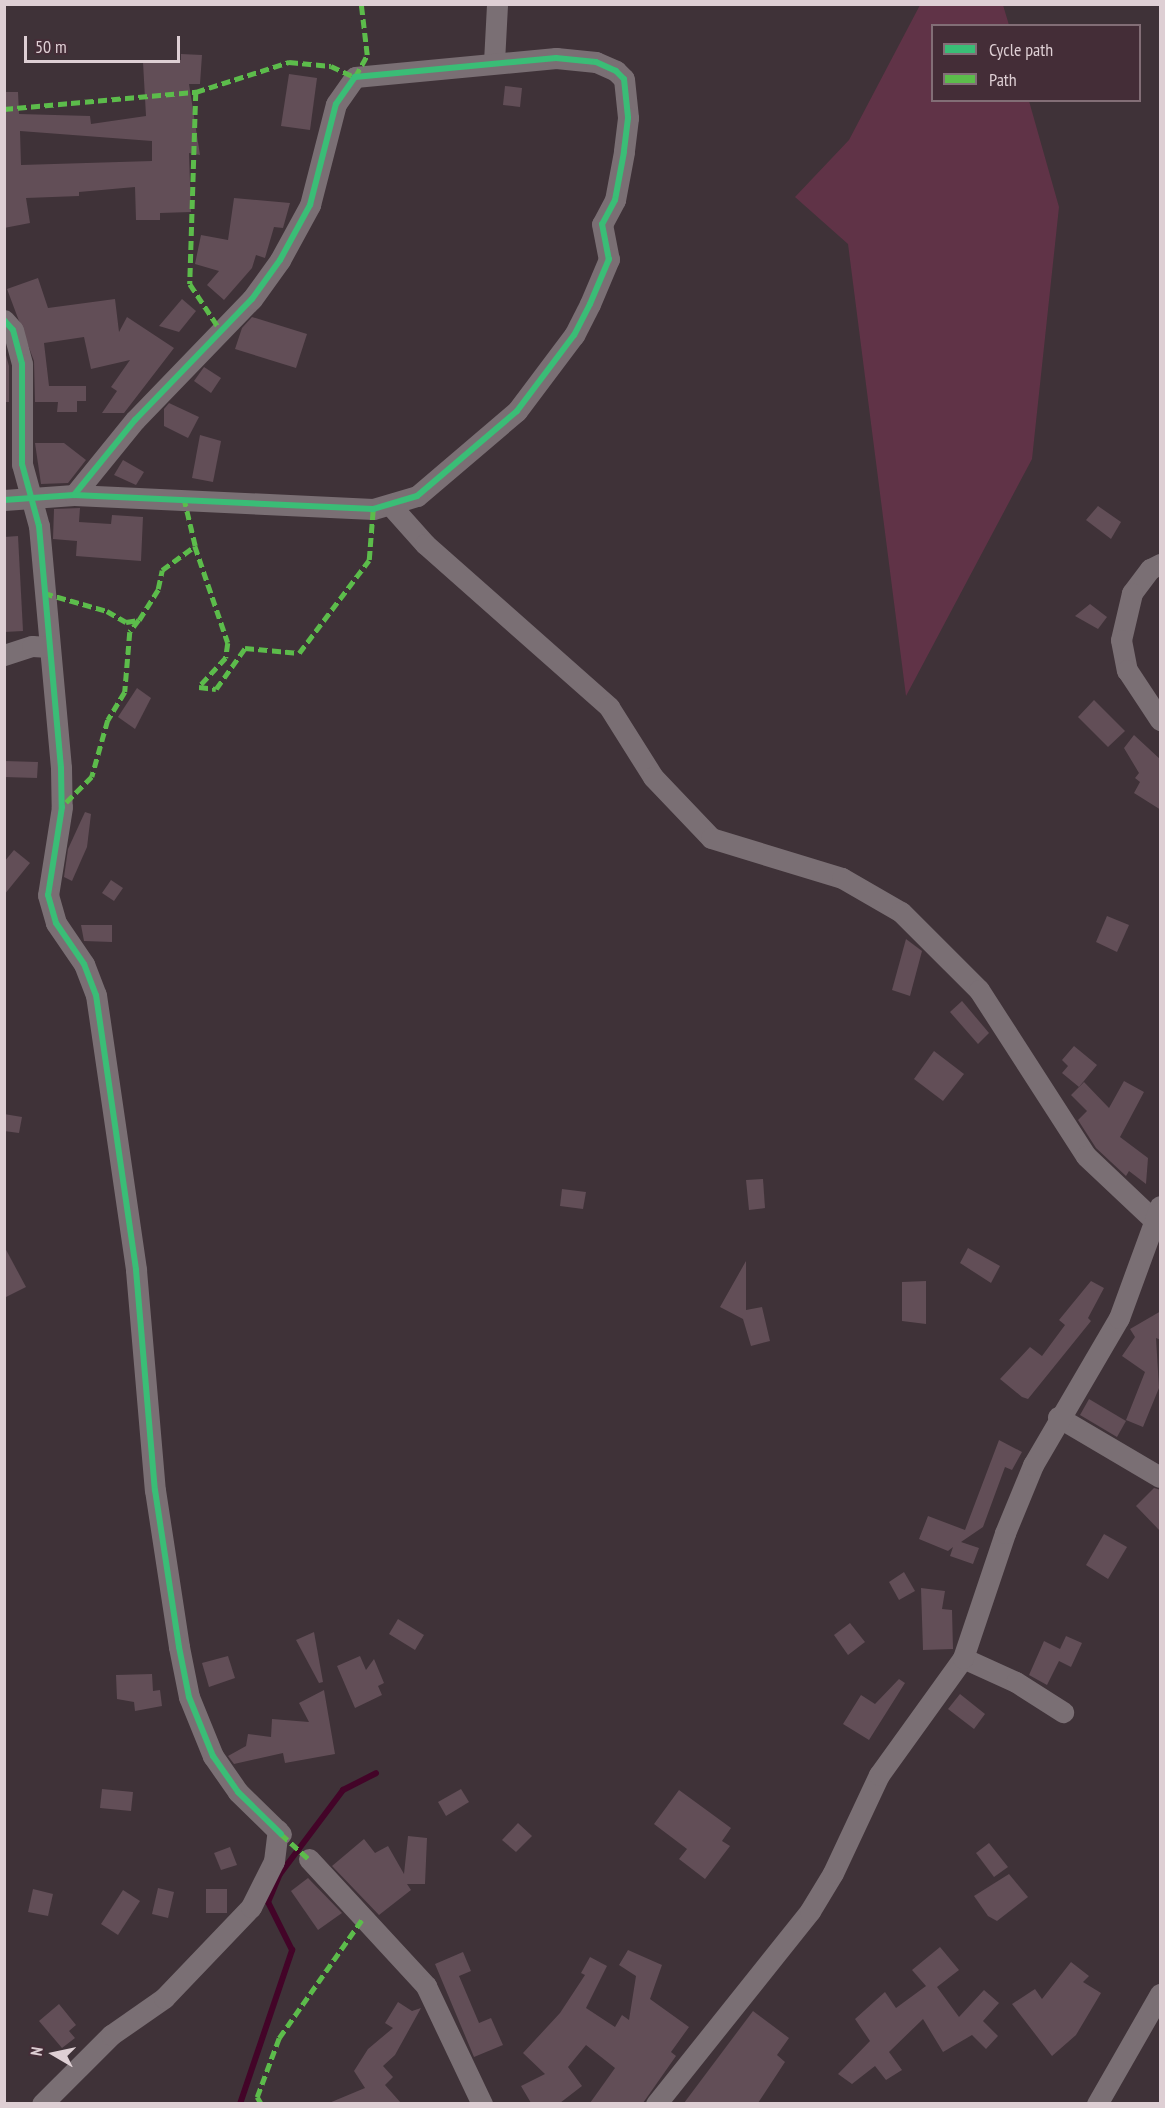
<!DOCTYPE html>
<style>
body{margin:0}
#map{position:relative;width:1165px;height:2108px;overflow:hidden;background:#3f3238;font-family:"PT Sans Narrow",sans-serif}
div>[style]{position:absolute}
[style*='--x']{left:calc(var(--x)*1px);top:calc(var(--y)*1px);width:calc(var(--w)*1px);rotate:calc(var(--a)*1deg)}
.green>*{inset:0;background:#603347}
.stream>*{height:6px;margin:-3px;padding:0 3px;transform-origin:3px;border-radius:3px;background:#430428}
.building>*{inset:0;background:#624e57}
.minor>*{height:21px;margin:-10.5px;padding:0 10.5px;transform-origin:10.5px;border-radius:10.5px;background:#7a6f74}
.quiet>*{height:4.5px;margin-top:-2.25px;transform-origin:0;background:repeating-linear-gradient(90deg,#5cbc4b 0 9px,transparent 0 13.5px)}
.cycleway>*{height:6px;margin:-3px;padding:0 3px;transform-origin:3px;border-radius:3px;background:#3abd76}
span{translate:-50% -50%;white-space:nowrap;text-align:center;line-height:1.15;-webkit-text-stroke:4.5px #442d37;paint-order:stroke}
.frame{position:absolute;inset:0;border:6px solid #decfd4;pointer-events:none}
.legend{position:absolute;left:931px;top:24px;width:210px;height:78px;box-sizing:border-box;background:#442d37;border:2px solid #826e76;margin:0;padding:8px 10px;list-style:none;font-size:18px;color:#decfd4}
.legend li{display:flex;align-items:center;gap:12px;height:30px}
.legend b{width:30px;border:2px solid #826e76}
.north{position:absolute;left:24px;top:2024px;width:60px;height:60px;-webkit-text-stroke:4px #442d37;paint-order:stroke;rotate:279deg;font-size:16px;font-weight:700;line-height:24px;text-align:center;color:#decfd4}
.north::after{content:'';display:block;margin:auto;width:21px;height:27px;background:#decfd4;clip-path:polygon(50% 0,100% 100%,50% 72%,0 100%)}
.scale{position:absolute;left:24px;top:36px;width:156px;height:27px;box-sizing:border-box;border:3px solid #decfd4;border-top:0;padding-left:8px;font-size:18px;line-height:21px;white-space:nowrap;color:#decfd4;-webkit-text-stroke:4px #442d37;paint-order:stroke}
</style>
<div id="map">
<div class="green">
<div style="clip-path:polygon(920px 5px,1003px 5px,1009px 25px,932px 26px,932px 100px,1029px 101px,1059px 207px,1032px 459px,906px 696px,848px 244px,795px 197px,849px 140px)"></div>
</div>
<div class="stream">
<div style="--x:240;--y:2104;--w:163;--a:-71.3"></div>
<div style="--x:292;--y:1950;--w:54;--a:-116.6"></div>
<div style="--x:268;--y:1902;--w:30;--a:-67"></div>
<div style="--x:280;--y:1874;--w:105;--a:-53.1"></div>
<div style="--x:343;--y:1790;--w:37;--a:-27"></div>
</div>
<div class="building">
<div style="clip-path:polygon(evenodd,181px 54px,202px 55px,200px 84px,189px 84px,200px 155px,189px 153px,191px 212px,160px 213px,160px 220px,136px 220px,135px 187px,79px 192px,79px 196px,26px 198px,30px 223px,4px 228px,4px 92px,18px 92px,19px 114px,90px 116px,91px 124px,146px 116px,143px 62px,181px 60px,181px 54px,20px 131px,152px 141px,152px 161px,21px 165px,20px 131px)"></div>
<div style="clip-path:polygon(289px 74px,317px 78px,310px 130px,281px 126px)"></div>
<div style="clip-path:polygon(505px 86px,522px 88px,520px 107px,503px 105px)"></div>
<div style="clip-path:polygon(234px 198px,290px 203px,283px 228px,274px 227px,265px 258px,256px 255px,252px 268px,224px 300px,207px 285px,219px 271px,195px 264px,201px 235px,228px 240px)"></div>
<div style="clip-path:polygon(38px 278px,48px 308px,115px 299px,119px 332px,127px 317px,174px 348px,124px 413px,102px 413px,117px 391px,111px 387px,130px 360px,91px 369px,84px 337px,44px 343px,49px 386px,86px 386px,86px 401px,77px 401px,77px 412px,57px 412px,58px 402px,35px 402px,34px 361px,7px 289px)"></div>
<div style="clip-path:polygon(182px 299px,196px 311px,179px 332px,159px 326px)"></div>
<div style="clip-path:polygon(252px 317px,307px 334px,296px 368px,235px 349px,242px 328px)"></div>
<div style="clip-path:polygon(4px 348px,9px 366px,9px 402px,4px 402px)"></div>
<div style="clip-path:polygon(204px 367px,221px 378px,211px 393px,194px 381px)"></div>
<div style="clip-path:polygon(169px 403px,199px 417px,188px 438px,164px 426px,164px 409px)"></div>
<div style="clip-path:polygon(200px 435px,221px 441px,213px 482px,192px 478px)"></div>
<div style="clip-path:polygon(35px 443px,64px 443px,86px 460px,68px 483px,41px 484px)"></div>
<div style="clip-path:polygon(123px 460px,144px 472px,136px 485px,114px 475px)"></div>
<div style="clip-path:polygon(1098px 506px,1121px 522px,1111px 539px,1086px 520px)"></div>
<div style="clip-path:polygon(80px 508px,79px 522px,111px 524px,112px 515px,143px 517px,141px 561px,76px 556px,77px 541px,53px 539px,54px 509px)"></div>
<div style="clip-path:polygon(18px 536px,23px 631px,4px 632px,4px 537px)"></div>
<div style="clip-path:polygon(1090px 604px,1107px 617px,1098px 629px,1075px 616px)"></div>
<div style="clip-path:polygon(137px 688px,151px 698px,135px 729px,118px 717px)"></div>
<div style="clip-path:polygon(1094px 700px,1125px 731px,1108px 747px,1078px 717px)"></div>
<div style="clip-path:polygon(1134px 735px,1161px 760px,1161px 810px,1134px 793px,1140px 782px,1135px 778px,1139px 773px,1124px 748px)"></div>
<div style="clip-path:polygon(4px 761px,38px 762px,37px 778px,4px 777px)"></div>
<div style="clip-path:polygon(85px 812px,91px 814px,87px 847px,72px 881px,64px 877px,68px 849px)"></div>
<div style="clip-path:polygon(14px 850px,30px 863px,4px 895px,4px 862px)"></div>
<div style="clip-path:polygon(111px 880px,123px 888px,114px 901px,102px 893px)"></div>
<div style="clip-path:polygon(1107px 916px,1129px 925px,1117px 952px,1096px 942px)"></div>
<div style="clip-path:polygon(81px 925px,112px 925px,112px 942px,84px 941px)"></div>
<div style="clip-path:polygon(906px 939px,922px 951px,910px 996px,892px 990px)"></div>
<div style="clip-path:polygon(962px 1001px,989px 1033px,978px 1044px,950px 1012px)"></div>
<div style="clip-path:polygon(1074px 1046px,1097px 1065px,1079px 1087px,1062px 1073px,1068px 1066px,1062px 1060px)"></div>
<div style="clip-path:polygon(934px 1051px,964px 1074px,943px 1101px,914px 1079px)"></div>
<div style="clip-path:polygon(1124px 1081px,1144px 1092px,1120px 1137px,1148px 1158px,1146px 1184px,1129px 1171px,1126px 1176px,1096px 1148px,1078px 1120px,1087px 1111px,1071px 1095px,1084px 1082px,1109px 1108px)"></div>
<div style="clip-path:polygon(4px 1114px,22px 1117px,19px 1133px,4px 1131px)"></div>
<div style="clip-path:polygon(763px 1179px,765px 1208px,749px 1210px,746px 1180px)"></div>
<div style="clip-path:polygon(562px 1189px,586px 1192px,583px 1209px,560px 1206px)"></div>
<div style="clip-path:polygon(4px 1246px,26px 1287px,4px 1298px)"></div>
<div style="clip-path:polygon(968px 1248px,1000px 1266px,991px 1283px,960px 1263px)"></div>
<div style="clip-path:polygon(746px 1261px,746px 1310px,762px 1307px,770px 1341px,751px 1346px,743px 1319px,720px 1307px)"></div>
<div style="clip-path:polygon(926px 1281px,926px 1324px,902px 1321px,902px 1282px)"></div>
<div style="clip-path:polygon(1091px 1281px,1104px 1288px,1088px 1318px,1091px 1321px,1028px 1399px,1022px 1397px,1000px 1379px,1030px 1347px,1042px 1356px,1065px 1325px,1059px 1320px)"></div>
<div style="clip-path:polygon(1161px 1311px,1161px 1340px,1156px 1338px,1159px 1388px,1143px 1427px,1126px 1420px,1145px 1372px,1122px 1356px,1135px 1337px,1130px 1329px)"></div>
<div style="clip-path:polygon(1089px 1399px,1126px 1421px,1117px 1437px,1080px 1415px)"></div>
<div style="clip-path:polygon(999px 1440px,1022px 1452px,1012px 1470px,1005px 1467px,983px 1527px,961px 1542px,979px 1548px,973px 1564px,950px 1556px,953px 1547px,948px 1551px,919px 1539px,928px 1516px,965px 1530px)"></div>
<div style="clip-path:polygon(1154px 1488px,1161px 1490px,1161px 1532px,1136px 1506px)"></div>
<div style="clip-path:polygon(1104px 1534px,1127px 1547px,1108px 1579px,1086px 1565px)"></div>
<div style="clip-path:polygon(904px 1572px,915px 1591px,899px 1600px,889px 1582px)"></div>
<div style="clip-path:polygon(921px 1588px,945px 1591px,942px 1609px,952px 1610px,953px 1649px,923px 1650px)"></div>
<div style="clip-path:polygon(398px 1619px,424px 1635px,415px 1650px,389px 1634px)"></div>
<div style="clip-path:polygon(850px 1623px,865px 1642px,848px 1655px,834px 1635px)"></div>
<div style="clip-path:polygon(314px 1632px,323px 1682px,319px 1683px,296px 1640px)"></div>
<div style="clip-path:polygon(1066px 1636px,1082px 1643px,1071px 1667px,1059px 1661px,1047px 1685px,1029px 1675px,1044px 1641px,1060px 1649px)"></div>
<div style="clip-path:polygon(228px 1656px,235px 1678px,209px 1687px,202px 1663px)"></div>
<div style="clip-path:polygon(360px 1656px,366px 1670px,374px 1659px,384px 1683px,378px 1686px,382px 1695px,355px 1708px,337px 1666px)"></div>
<div style="clip-path:polygon(152px 1674px,153px 1691px,160px 1690px,162px 1706px,135px 1711px,134px 1702px,117px 1699px,116px 1675px)"></div>
<div style="clip-path:polygon(899px 1679px,905px 1683px,869px 1740px,843px 1724px,861px 1695px,875px 1704px)"></div>
<div style="clip-path:polygon(324px 1690px,335px 1754px,285px 1763px,283px 1753px,234px 1764px,228px 1756px,246px 1746px,248px 1734px,271px 1737px,272px 1719px,309px 1722px,299px 1703px)"></div>
<div style="clip-path:polygon(960px 1694px,985px 1714px,974px 1729px,948px 1709px)"></div>
<div style="clip-path:polygon(102px 1789px,133px 1792px,131px 1811px,100px 1808px)"></div>
<div style="clip-path:polygon(461px 1789px,469px 1802px,446px 1816px,438px 1802px)"></div>
<div style="clip-path:polygon(679px 1790px,731px 1828px,722px 1841px,730px 1846px,705px 1879px,679px 1859px,687px 1849px,654px 1824px)"></div>
<div style="clip-path:polygon(518px 1823px,532px 1836px,516px 1852px,502px 1840px)"></div>
<div style="clip-path:polygon(408px 1836px,427px 1838px,425px 1884px,407px 1884px,411px 1890px,379px 1915px,332px 1866px,364px 1839px,375px 1853px,388px 1846px,404px 1874px)"></div>
<div style="clip-path:polygon(989px 1843px,1008px 1867px,994px 1877px,976px 1853px)"></div>
<div style="clip-path:polygon(230px 1847px,237px 1865px,221px 1870px,214px 1853px)"></div>
<div style="clip-path:polygon(1009px 1874px,1028px 1897px,997px 1921px,988px 1916px,974px 1896px)"></div>
<div style="clip-path:polygon(308px 1878px,342px 1913px,318px 1930px,291px 1891px)"></div>
<div style="clip-path:polygon(158px 1888px,174px 1892px,168px 1918px,152px 1914px)"></div>
<div style="clip-path:polygon(33px 1889px,53px 1894px,48px 1916px,28px 1912px)"></div>
<div style="clip-path:polygon(206px 1889px,227px 1889px,227px 1913px,206px 1913px)"></div>
<div style="clip-path:polygon(123px 1890px,140px 1901px,118px 1935px,101px 1924px)"></div>
<div style="clip-path:polygon(940px 1947px,959px 1970px,937px 1987px,959px 2017px,984px 1990px,999px 2003px,983px 2021px,998px 2036px,986px 2049px,972px 2035px,943px 2052px,923px 2019px,889px 2052px,902px 2070px,886px 2080px,875px 2066px,852px 2084px,838px 2074px,870px 2041px,855px 2019px,885px 1992px,896px 2008px,926px 1986px,912px 1970px)"></div>
<div style="clip-path:polygon(628px 1950px,662px 1965px,650px 1999px,689px 2027px,671px 2052px,676px 2056px,643px 2103px,590px 2103px,615px 2068px,586px 2045px,568px 2067px,582px 2086px,560px 2103px,531px 2103px,521px 2086px,545px 2074px,523px 2053px,560px 2013px,585px 1975px,581px 1973px,590px 1957px,607px 1966px,586px 2008px,615px 2027px,622px 2015px,629px 2020px,636px 1976px,619px 1965px)"></div>
<div style="clip-path:polygon(463px 1952px,471px 1971px,459px 1976px,479px 2023px,491px 2018px,503px 2045px,474px 2057px,435px 1964px)"></div>
<div style="clip-path:polygon(1071px 1962px,1089px 1976px,1083px 1982px,1101px 1993px,1076px 2035px,1052px 2056px,1012px 2004px,1035px 1989px,1042px 1999px)"></div>
<div style="clip-path:polygon(398px 2002px,412px 2011px,421px 2008px,395px 2055px,383px 2066px,393px 2077px,385px 2085px,401px 2103px,329px 2103px,365px 2088px,354px 2071px,368px 2049px,393px 2028px,385px 2023px)"></div>
<div style="clip-path:polygon(59px 2004px,76px 2025px,69px 2031px,75px 2038px,62px 2048px,39px 2021px)"></div>
<div style="clip-path:polygon(753px 2011px,789px 2038px,777px 2055px,785px 2062px,758px 2103px,684px 2103px)"></div>
</div>
<div class="minor">
<div style="--x:494;--y:62;--w:58;--a:-87"></div>
<div style="--x:4;--y:320;--w:13;--a:48"></div>
<div style="--x:13;--y:330;--w:35;--a:75"></div>
<div style="--x:22;--y:364;--w:100;--a:90"></div>
<div style="--x:22;--y:464;--w:64;--a:74.7"></div>
<div style="--x:39;--y:526;--w:243;--a:84.8"></div>
<div style="--x:61;--y:768;--w:39;--a:89"></div>
<div style="--x:62;--y:807;--w:89;--a:99"></div>
<div style="--x:48;--y:895;--w:29;--a:74"></div>
<div style="--x:56;--y:923;--w:50;--a:55.7"></div>
<div style="--x:84;--y:964;--w:33;--a:69"></div>
<div style="--x:96;--y:995;--w:278;--a:81.7"></div>
<div style="--x:136;--y:1270;--w:221;--a:85.1"></div>
<div style="--x:155;--y:1490;--w:159;--a:81.3"></div>
<div style="--x:179;--y:1647;--w:51;--a:78.7"></div>
<div style="--x:189;--y:1697;--w:64;--a:67.9"></div>
<div style="--x:213;--y:1756;--w:44;--a:55.2"></div>
<div style="--x:238;--y:1792;--w:60;--a:44.3"></div>
<div style="--x:4;--y:500;--w:70;--a:-4.1"></div>
<div style="--x:74;--y:495;--w:97;--a:-50.9"></div>
<div style="--x:135;--y:420;--w:168;--a:-46"></div>
<div style="--x:252;--y:299;--w:48;--a:-54.3"></div>
<div style="--x:280;--y:260;--w:63;--a:-61.4"></div>
<div style="--x:310;--y:205;--w:104;--a:-75.6"></div>
<div style="--x:336;--y:104;--w:33;--a:-55"></div>
<div style="--x:355;--y:77;--w:202;--a:-5.4"></div>
<div style="--x:556;--y:58;--w:40;--a:5.7"></div>
<div style="--x:596;--y:62;--w:22;--a:24"></div>
<div style="--x:616;--y:71;--w:11;--a:45"></div>
<div style="--x:624;--y:79;--w:39;--a:84"></div>
<div style="--x:628;--y:118;--w:34;--a:97"></div>
<div style="--x:624;--y:152;--w:49;--a:100.6"></div>
<div style="--x:615;--y:200;--w:27;--a:118"></div>
<div style="--x:602;--y:224;--w:36;--a:79"></div>
<div style="--x:609;--y:259;--w:49;--a:112.9"></div>
<div style="--x:590;--y:304;--w:35;--a:117"></div>
<div style="--x:574;--y:335;--w:95;--a:126.9"></div>
<div style="--x:517;--y:411;--w:131;--a:139.6"></div>
<div style="--x:417;--y:496;--w:46;--a:163.5"></div>
<div style="--x:373;--y:509;--w:299;--a:-177.3"></div>
<div style="--x:392;--y:507;--w:50;--a:48.3"></div>
<div style="--x:425;--y:544;--w:246;--a:41.5"></div>
<div style="--x:609;--y:707;--w:83;--a:57.8"></div>
<div style="--x:653;--y:777;--w:84;--a:46.4"></div>
<div style="--x:711;--y:838;--w:137;--a:17"></div>
<div style="--x:842;--y:878;--w:68;--a:30"></div>
<div style="--x:901;--y:912;--w:110;--a:45"></div>
<div style="--x:979;--y:990;--w:197;--a:57.2"></div>
<div style="--x:1086;--y:1156;--w:93;--a:43.3"></div>
<div style="--x:1160;--y:564;--w:11;--a:153"></div>
<div style="--x:1150;--y:569;--w:30;--a:127"></div>
<div style="--x:1132;--y:593;--w:48;--a:103.2"></div>
<div style="--x:1121;--y:640;--w:31;--a:79"></div>
<div style="--x:1127;--y:670;--w:60;--a:56.6"></div>
<div style="--x:4;--y:655;--w:29;--a:-18"></div>
<div style="--x:32;--y:646;--w:17;--a:3"></div>
<div style="--x:1058;--y:1417;--w:118;--a:30.5"></div>
<div style="--x:963;--y:1658;--w:58;--a:24.4"></div>
<div style="--x:1016;--y:1682;--w:56;--a:32.6"></div>
<div style="--x:309;--y:1859;--w:173;--a:47.3"></div>
<div style="--x:426;--y:1986;--w:131;--a:64.6"></div>
<div style="--x:42;--y:2104;--w:98;--a:-45"></div>
<div style="--x:111;--y:2035;--w:65;--a:-34.9"></div>
<div style="--x:164;--y:1998;--w:126;--a:-46.3"></div>
<div style="--x:251;--y:1907;--w:51;--a:-63.4"></div>
<div style="--x:274;--y:1861;--w:31;--a:-83"></div>
<div style="--x:656;--y:2104;--w:247;--a:-51.4"></div>
<div style="--x:810;--y:1911;--w:44;--a:-58.8"></div>
<div style="--x:833;--y:1873;--w:108;--a:-64.9"></div>
<div style="--x:879;--y:1775;--w:144;--a:-54.3"></div>
<div style="--x:963;--y:1658;--w:132;--a:-71.4"></div>
<div style="--x:1005;--y:1533;--w:74;--a:-67.6"></div>
<div style="--x:1033;--y:1465;--w:170;--a:-59.7"></div>
<div style="--x:1119;--y:1318;--w:119;--a:-69.9"></div>
<div style="--x:1097;--y:2104;--w:127;--a:-60.2"></div>
</div>
<div class="quiet">
<div style="--x:196;--y:92;--w:192;--a:91.8"></div>
<div style="--x:190;--y:284;--w:56;--a:56.6"></div>
<div style="--x:4;--y:109;--w:193;--a:-5.1"></div>
<div style="--x:196;--y:92;--w:98;--a:-17.9"></div>
<div style="--x:289;--y:62;--w:42;--a:5.4"></div>
<div style="--x:331;--y:66;--w:26;--a:25"></div>
<div style="--x:355;--y:77;--w:25;--a:-61"></div>
<div style="--x:367;--y:55;--w:51;--a:-96.7"></div>
<div style="--x:195;--y:546;--w:102;--a:71.2"></div>
<div style="--x:228;--y:643;--w:15;--a:98"></div>
<div style="--x:226;--y:658;--w:40;--a:133"></div>
<div style="--x:44;--y:593;--w:66;--a:15.9"></div>
<div style="--x:107;--y:611;--w:22;--a:30"></div>
<div style="--x:126;--y:622;--w:13;--a:-9"></div>
<div style="--x:139;--y:620;--w:15;--a:127"></div>
<div style="--x:130;--y:632;--w:60;--a:94.8"></div>
<div style="--x:125;--y:692;--w:33;--a:121"></div>
<div style="--x:108;--y:720;--w:59;--a:105.7"></div>
<div style="--x:92;--y:777;--w:42;--a:135"></div>
<div style="--x:139;--y:620;--w:36;--a:-58"></div>
<div style="--x:158;--y:589;--w:19;--a:-78"></div>
<div style="--x:162;--y:570;--w:41;--a:-36"></div>
<div style="--x:195;--y:546;--w:47;--a:-103.4"></div>
<div style="--x:199;--y:687;--w:17;--a:7"></div>
<div style="--x:216;--y:689;--w:50;--a:-54.7"></div>
<div style="--x:245;--y:648;--w:54;--a:5.3"></div>
<div style="--x:299;--y:653;--w:116;--a:-53"></div>
<div style="--x:369;--y:560;--w:51;--a:-85.5"></div>
<div style="--x:281;--y:1834;--w:38;--a:42"></div>
<div style="--x:261;--y:2104;--w:8;--a:-120"></div>
<div style="--x:257;--y:2097;--w:63;--a:-69.6"></div>
<div style="--x:279;--y:2038;--w:146;--a:-55"></div>
</div>
<div class="cycleway">
<div style="--x:4;--y:320;--w:13;--a:48"></div>
<div style="--x:13;--y:330;--w:35;--a:75"></div>
<div style="--x:22;--y:364;--w:100;--a:90"></div>
<div style="--x:22;--y:464;--w:64;--a:74.7"></div>
<div style="--x:39;--y:526;--w:243;--a:84.8"></div>
<div style="--x:61;--y:768;--w:39;--a:89"></div>
<div style="--x:62;--y:807;--w:89;--a:99"></div>
<div style="--x:48;--y:895;--w:29;--a:74"></div>
<div style="--x:56;--y:923;--w:50;--a:55.7"></div>
<div style="--x:84;--y:964;--w:33;--a:69"></div>
<div style="--x:96;--y:995;--w:278;--a:81.7"></div>
<div style="--x:136;--y:1270;--w:221;--a:85.1"></div>
<div style="--x:155;--y:1490;--w:159;--a:81.3"></div>
<div style="--x:179;--y:1647;--w:51;--a:78.7"></div>
<div style="--x:189;--y:1697;--w:64;--a:67.9"></div>
<div style="--x:213;--y:1756;--w:44;--a:55.2"></div>
<div style="--x:238;--y:1792;--w:60;--a:44.3"></div>
<div style="--x:4;--y:500;--w:70;--a:-4.1"></div>
<div style="--x:74;--y:495;--w:97;--a:-50.9"></div>
<div style="--x:135;--y:420;--w:168;--a:-46"></div>
<div style="--x:252;--y:299;--w:48;--a:-54.3"></div>
<div style="--x:280;--y:260;--w:63;--a:-61.4"></div>
<div style="--x:310;--y:205;--w:104;--a:-75.6"></div>
<div style="--x:336;--y:104;--w:33;--a:-55"></div>
<div style="--x:355;--y:77;--w:202;--a:-5.4"></div>
<div style="--x:556;--y:58;--w:40;--a:5.7"></div>
<div style="--x:596;--y:62;--w:22;--a:24"></div>
<div style="--x:616;--y:71;--w:11;--a:45"></div>
<div style="--x:624;--y:79;--w:39;--a:84"></div>
<div style="--x:628;--y:118;--w:34;--a:97"></div>
<div style="--x:624;--y:152;--w:49;--a:100.6"></div>
<div style="--x:615;--y:200;--w:27;--a:118"></div>
<div style="--x:602;--y:224;--w:36;--a:79"></div>
<div style="--x:609;--y:259;--w:49;--a:112.9"></div>
<div style="--x:590;--y:304;--w:35;--a:117"></div>
<div style="--x:574;--y:335;--w:95;--a:126.9"></div>
<div style="--x:517;--y:411;--w:131;--a:139.6"></div>
<div style="--x:417;--y:496;--w:46;--a:163.5"></div>
<div style="--x:373;--y:509;--w:299;--a:-177.3"></div>
</div>
<div class="frame"></div>
<ul class="legend">
<li><b style="height:8px;background:#3abd76"></b>Cycle path</li>
<li><b style="height:8px;background:#5cbc4b"></b>Path</li>
</ul>
<div class="north">N</div>
<div class="scale">50 m</div>
</div>
